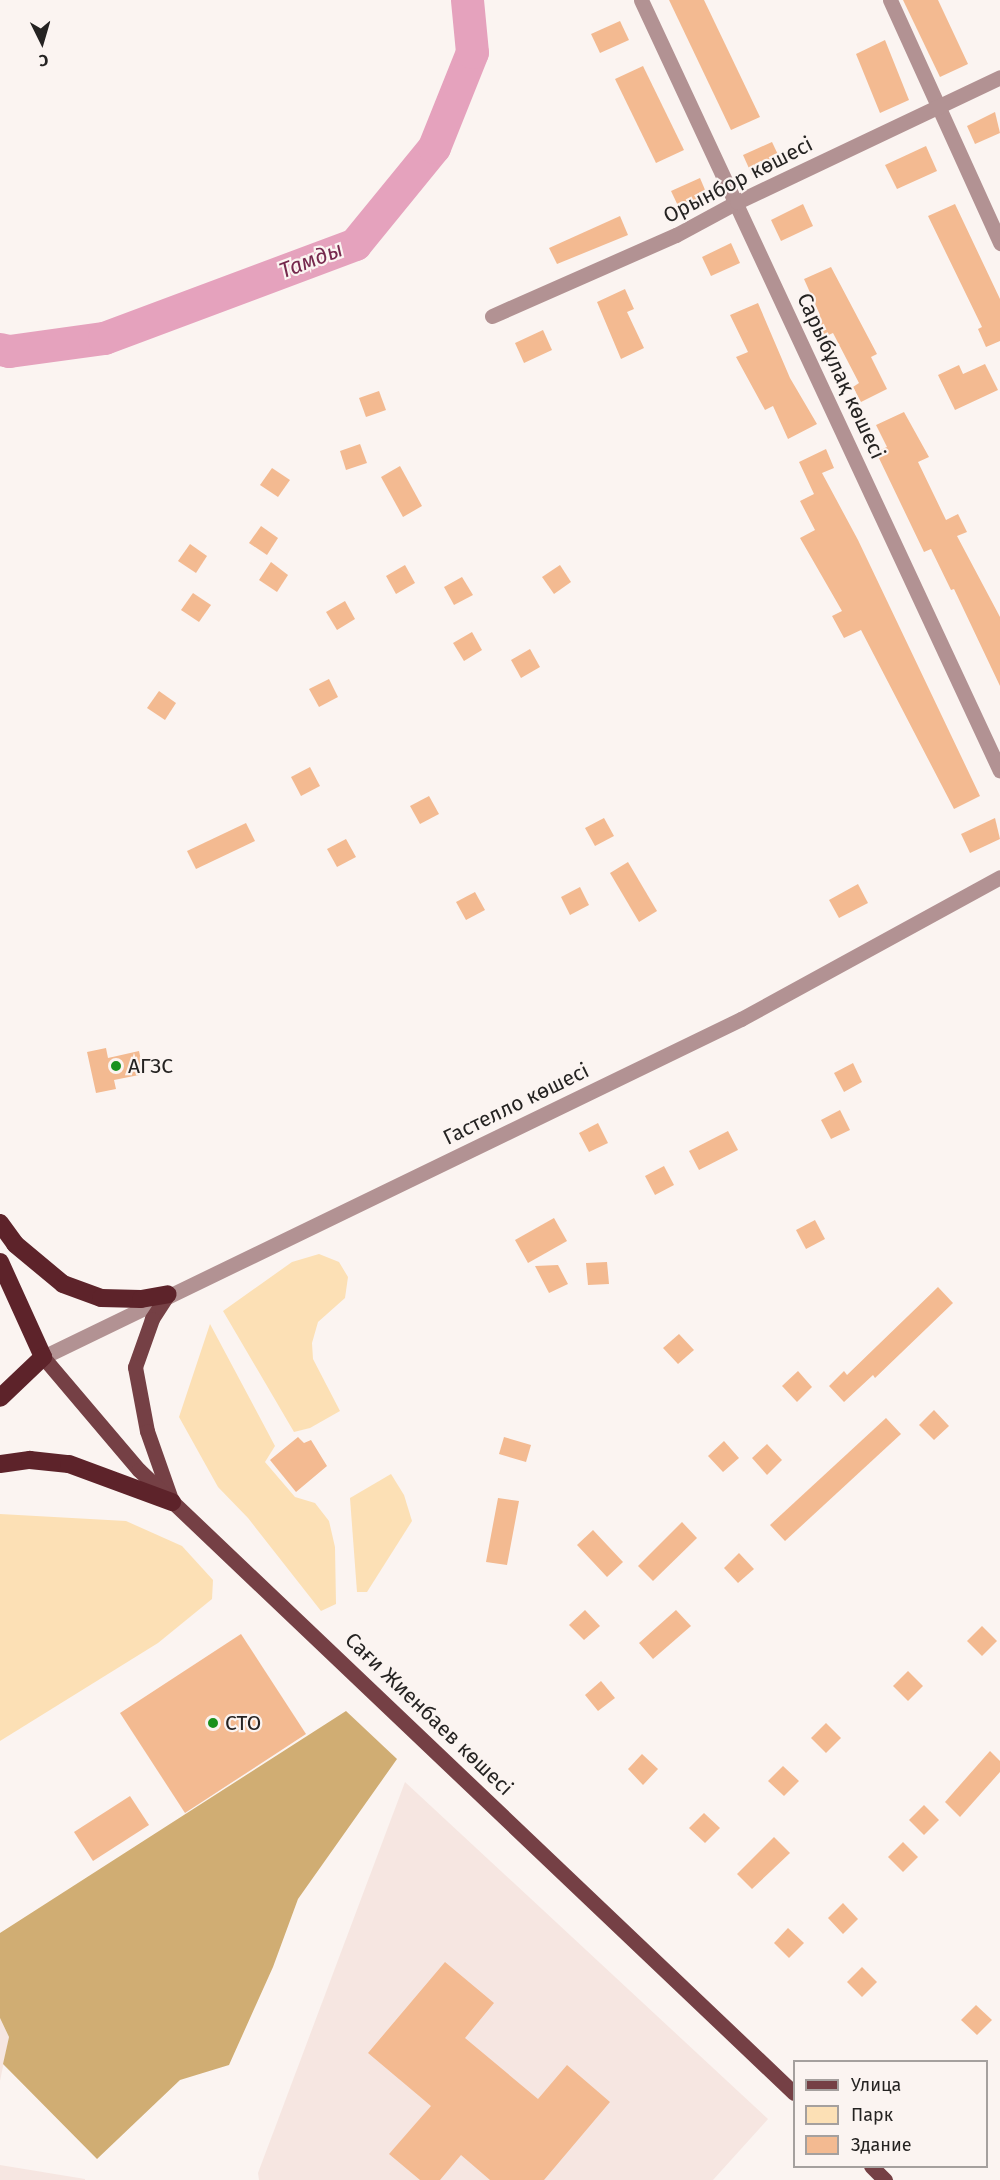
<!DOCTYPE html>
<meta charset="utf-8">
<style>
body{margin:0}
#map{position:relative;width:1000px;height:2180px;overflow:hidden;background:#fbf4f1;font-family:"Fira Sans",sans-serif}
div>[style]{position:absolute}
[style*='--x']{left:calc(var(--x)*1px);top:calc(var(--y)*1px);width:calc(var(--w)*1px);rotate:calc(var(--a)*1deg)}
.built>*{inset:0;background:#f6e6e1}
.green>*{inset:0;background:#fce0b5}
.forest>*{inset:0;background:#d0ad73}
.river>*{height:33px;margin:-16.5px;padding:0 16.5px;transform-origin:16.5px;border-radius:16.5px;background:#e5a2bd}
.building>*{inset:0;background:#f3ba91}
.minor>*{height:15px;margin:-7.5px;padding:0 7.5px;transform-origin:7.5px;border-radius:7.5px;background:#b29293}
.major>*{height:15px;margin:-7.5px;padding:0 7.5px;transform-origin:7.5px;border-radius:7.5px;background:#754045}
.highway>*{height:18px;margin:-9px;padding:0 9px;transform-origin:9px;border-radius:9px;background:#5d232a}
.dots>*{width:16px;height:16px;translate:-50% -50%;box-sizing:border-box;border:3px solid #fbf4f1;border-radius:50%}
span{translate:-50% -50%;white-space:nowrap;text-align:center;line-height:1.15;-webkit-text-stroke:4.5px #fbf4f1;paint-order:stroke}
.street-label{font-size:21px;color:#252322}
.poi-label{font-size:21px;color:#252322}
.left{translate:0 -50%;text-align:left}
.water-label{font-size:22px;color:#75284d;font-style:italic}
.legend{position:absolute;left:793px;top:2060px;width:195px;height:108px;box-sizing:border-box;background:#fbf4f1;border:2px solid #a5a09e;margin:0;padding:8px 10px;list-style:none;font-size:18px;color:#252322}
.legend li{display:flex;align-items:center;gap:12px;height:30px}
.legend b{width:30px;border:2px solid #a5a09e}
.north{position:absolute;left:12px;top:12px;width:60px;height:60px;-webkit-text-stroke:4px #fbf4f1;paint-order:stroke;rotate:175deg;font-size:16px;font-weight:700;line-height:24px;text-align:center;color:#252322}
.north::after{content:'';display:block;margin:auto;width:21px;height:27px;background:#252322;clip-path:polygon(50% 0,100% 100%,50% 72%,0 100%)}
</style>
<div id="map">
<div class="built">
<div style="clip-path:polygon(405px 1782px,768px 2119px,713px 2180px,259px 2180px,258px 2173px)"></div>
<div style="clip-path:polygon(0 2018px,9px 2037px,0 2081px)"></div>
<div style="clip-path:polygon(0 2165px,85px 2179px,85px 2180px,0 2180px)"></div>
</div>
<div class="green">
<div style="clip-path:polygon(319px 1254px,339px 1262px,348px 1277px,345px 1298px,318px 1322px,312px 1343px,313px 1359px,340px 1411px,310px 1428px,294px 1432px,223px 1311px,292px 1262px)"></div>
<div style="clip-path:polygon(210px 1324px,275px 1446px,265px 1462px,295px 1497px,315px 1503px,329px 1521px,335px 1547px,336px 1604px,321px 1611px,248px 1518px,218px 1487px,179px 1417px)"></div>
<div style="clip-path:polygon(391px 1474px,404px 1495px,412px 1521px,367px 1592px,357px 1592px,350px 1498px)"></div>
<div style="clip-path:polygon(0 1514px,126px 1521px,182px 1546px,213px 1580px,212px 1599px,158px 1643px,0 1741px)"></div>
</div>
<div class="forest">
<div style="clip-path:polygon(346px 1711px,397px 1759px,298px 1899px,273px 1967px,229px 2065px,180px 2080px,97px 2159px,3px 2064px,9px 2037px,0 2018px,0 1933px)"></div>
</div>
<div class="river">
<div style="--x:0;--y:349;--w:9;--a:13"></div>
<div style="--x:9;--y:351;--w:96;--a:-7.8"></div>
<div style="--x:104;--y:338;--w:268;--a:-20.5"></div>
<div style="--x:355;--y:244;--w:125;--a:-50.8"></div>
<div style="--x:434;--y:147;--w:102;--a:-68.2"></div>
<div style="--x:472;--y:52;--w:52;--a:-95.5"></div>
</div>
<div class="building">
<div style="clip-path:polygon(669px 0,704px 0,760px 117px,731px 130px)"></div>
<div style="clip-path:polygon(903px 0,938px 0,968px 64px,940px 77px)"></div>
<div style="clip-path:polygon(620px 21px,629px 40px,600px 53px,591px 34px)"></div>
<div style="clip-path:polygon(885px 40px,909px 100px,880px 113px,856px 54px)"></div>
<div style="clip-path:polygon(643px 66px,684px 150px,656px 163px,615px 79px)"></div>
<div style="clip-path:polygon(995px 112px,1000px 133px,975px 144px,967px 126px)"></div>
<div style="clip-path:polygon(772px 142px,781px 161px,752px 175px,743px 155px)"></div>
<div style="clip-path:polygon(926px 146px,937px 171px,897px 189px,885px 165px)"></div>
<div style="clip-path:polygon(700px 178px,708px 197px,680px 210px,671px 191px)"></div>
<div style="clip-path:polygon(803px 204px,813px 226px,781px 241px,771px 220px)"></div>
<div style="clip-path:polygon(955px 204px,1000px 299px,1000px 341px,986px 347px,978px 329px,982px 327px,928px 216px)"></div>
<div style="clip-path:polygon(620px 216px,628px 235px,557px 264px,549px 248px)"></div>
<div style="clip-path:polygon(731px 243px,740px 263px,711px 276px,702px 257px)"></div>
<div style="clip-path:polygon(831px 267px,877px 354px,871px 357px,887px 389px,861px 402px,853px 387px,859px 383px,833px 333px,824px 337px,815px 317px,820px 315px,804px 279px)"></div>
<div style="clip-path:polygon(625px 289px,634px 309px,627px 312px,644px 348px,621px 359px,597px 302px)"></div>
<div style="clip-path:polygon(758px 303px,790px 378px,817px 424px,788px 439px,773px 406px,765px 410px,736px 357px,748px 352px,730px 315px)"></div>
<div style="clip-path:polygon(543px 330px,552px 350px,524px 363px,515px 343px)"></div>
<div style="clip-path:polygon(985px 364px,998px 390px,955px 410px,938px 375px,959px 365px,963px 374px)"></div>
<div style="clip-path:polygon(379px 391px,386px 410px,366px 417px,359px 398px)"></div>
<div style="clip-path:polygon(904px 412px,929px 457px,918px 462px,946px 520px,958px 514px,967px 532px,957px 536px,1000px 617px,1000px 686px,954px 589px,951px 590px,931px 549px,924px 552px,876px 452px,887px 447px,876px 425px)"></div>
<div style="clip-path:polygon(360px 444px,367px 463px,346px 470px,340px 451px)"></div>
<div style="clip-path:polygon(826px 449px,834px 468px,822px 473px,858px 540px,980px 796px,954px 809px,861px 630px,844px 638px,832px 616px,842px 611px,800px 538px,815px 530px,800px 501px,814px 494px,799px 462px)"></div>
<div style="clip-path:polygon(400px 466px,422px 506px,403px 517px,381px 477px)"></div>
<div style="clip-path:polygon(272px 468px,290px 480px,278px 497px,260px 485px)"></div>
<div style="clip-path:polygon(261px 526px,278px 538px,267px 555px,249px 543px)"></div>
<div style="clip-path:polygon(190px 544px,207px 556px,196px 573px,178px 561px)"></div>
<div style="clip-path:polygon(271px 562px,288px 575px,277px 592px,259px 580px)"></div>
<div style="clip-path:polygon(405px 565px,415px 583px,396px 594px,386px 576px)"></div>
<div style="clip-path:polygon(560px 565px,571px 582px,554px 594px,542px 577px)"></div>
<div style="clip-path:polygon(462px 577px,473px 595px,454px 605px,444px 587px)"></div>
<div style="clip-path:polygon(193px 593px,211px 605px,199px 622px,181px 610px)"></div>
<div style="clip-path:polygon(345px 601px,355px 619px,337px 630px,326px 612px)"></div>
<div style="clip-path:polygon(472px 632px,482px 650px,464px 661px,453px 643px)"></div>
<div style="clip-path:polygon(530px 649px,540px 667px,521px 678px,511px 660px)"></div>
<div style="clip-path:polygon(329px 679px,338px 697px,319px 707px,309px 689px)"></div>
<div style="clip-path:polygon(159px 691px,176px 703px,165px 720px,147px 708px)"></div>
<div style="clip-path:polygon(310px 767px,320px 786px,301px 796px,291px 777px)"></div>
<div style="clip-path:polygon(429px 796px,439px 814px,420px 824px,410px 806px)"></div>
<div style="clip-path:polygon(604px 818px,614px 836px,595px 846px,585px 828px)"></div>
<div style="clip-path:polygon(995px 818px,1000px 839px,970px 853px,961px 834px)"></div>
<div style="clip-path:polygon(246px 823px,255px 841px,196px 869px,187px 851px)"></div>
<div style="clip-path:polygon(346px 839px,356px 857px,337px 867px,327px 849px)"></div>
<div style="clip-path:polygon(628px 862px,657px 911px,639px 922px,610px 873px)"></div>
<div style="clip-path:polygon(858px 884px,868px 903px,839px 918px,829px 900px)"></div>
<div style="clip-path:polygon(580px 887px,589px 905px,570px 915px,561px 897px)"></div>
<div style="clip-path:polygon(475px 892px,485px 910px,466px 920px,456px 902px)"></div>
<div style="clip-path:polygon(106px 1048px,108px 1058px,139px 1051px,144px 1074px,114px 1080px,116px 1089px,96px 1093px,87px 1052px)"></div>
<div style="clip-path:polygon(853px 1063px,862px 1082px,844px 1092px,834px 1073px)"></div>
<div style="clip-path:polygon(840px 1110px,850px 1130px,831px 1139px,821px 1120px)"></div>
<div style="clip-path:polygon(598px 1123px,608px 1143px,589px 1152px,579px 1133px)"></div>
<div style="clip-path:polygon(728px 1131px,738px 1150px,699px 1170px,689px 1151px)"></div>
<div style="clip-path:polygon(664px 1166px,674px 1185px,655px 1195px,645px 1176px)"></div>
<div style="clip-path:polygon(554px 1218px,567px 1241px,528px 1263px,515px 1240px)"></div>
<div style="clip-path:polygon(815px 1220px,825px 1239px,806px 1249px,796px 1230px)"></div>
<div style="clip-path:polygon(607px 1262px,609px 1284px,588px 1285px,586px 1263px)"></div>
<div style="clip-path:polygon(558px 1265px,568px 1284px,549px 1293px,535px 1266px)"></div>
<div style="clip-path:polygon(938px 1287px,953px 1303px,875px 1378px,873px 1375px,844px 1402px,829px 1386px,844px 1371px,847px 1375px)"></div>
<div style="clip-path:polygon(679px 1334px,694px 1350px,678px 1364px,663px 1348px)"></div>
<div style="clip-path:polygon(798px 1371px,812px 1387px,797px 1402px,782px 1386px)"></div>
<div style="clip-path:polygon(934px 1410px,949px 1426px,934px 1440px,919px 1425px)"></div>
<div style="clip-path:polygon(886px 1418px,901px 1434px,785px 1541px,770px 1525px)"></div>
<div style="clip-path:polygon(298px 1437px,304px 1443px,311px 1440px,327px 1466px,296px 1492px,270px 1460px)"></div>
<div style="clip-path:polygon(504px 1437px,531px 1445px,526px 1462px,499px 1454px)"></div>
<div style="clip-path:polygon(724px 1441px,739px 1458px,723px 1472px,708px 1456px)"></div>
<div style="clip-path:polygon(767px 1444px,782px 1460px,767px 1475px,752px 1458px)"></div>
<div style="clip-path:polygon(498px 1498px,519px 1501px,507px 1565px,486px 1562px)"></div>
<div style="clip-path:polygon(682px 1522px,697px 1538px,653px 1581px,638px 1566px)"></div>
<div style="clip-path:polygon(593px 1530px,623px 1562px,607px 1577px,577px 1545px)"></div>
<div style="clip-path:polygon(739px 1553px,754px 1569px,738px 1583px,724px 1568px)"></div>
<div style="clip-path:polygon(585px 1610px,600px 1626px,584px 1640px,569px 1625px)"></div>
<div style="clip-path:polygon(676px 1610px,691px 1626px,653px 1659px,639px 1643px)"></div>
<div style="clip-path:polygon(982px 1626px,997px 1641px,982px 1656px,967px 1641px)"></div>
<div style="clip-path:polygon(241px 1634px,306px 1734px,185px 1813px,120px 1713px)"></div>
<div style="clip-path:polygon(908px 1671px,923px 1686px,908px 1701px,893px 1686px)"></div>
<div style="clip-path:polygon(601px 1681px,615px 1698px,598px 1711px,585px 1695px)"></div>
<div style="clip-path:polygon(826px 1723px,841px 1738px,826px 1753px,811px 1738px)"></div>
<div style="clip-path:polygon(990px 1751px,1000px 1761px,1000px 1772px,960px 1817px,945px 1802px)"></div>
<div style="clip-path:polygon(642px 1754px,658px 1769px,643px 1785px,628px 1769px)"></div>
<div style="clip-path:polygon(783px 1766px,799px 1781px,784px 1796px,768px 1781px)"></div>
<div style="clip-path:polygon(130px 1796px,149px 1825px,93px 1861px,74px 1832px)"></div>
<div style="clip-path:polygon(924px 1805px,939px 1820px,924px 1835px,909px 1820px)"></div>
<div style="clip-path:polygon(704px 1813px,720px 1828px,705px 1843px,689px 1828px)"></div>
<div style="clip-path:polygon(774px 1837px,790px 1853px,752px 1889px,737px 1874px)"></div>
<div style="clip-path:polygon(903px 1842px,918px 1857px,903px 1872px,888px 1857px)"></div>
<div style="clip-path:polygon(843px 1903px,858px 1919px,843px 1934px,828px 1918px)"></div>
<div style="clip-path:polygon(788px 1928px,804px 1943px,789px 1958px,774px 1943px)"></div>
<div style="clip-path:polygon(445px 1962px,494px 2003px,465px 2038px,538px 2099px,567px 2065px,610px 2102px,544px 2180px,490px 2180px,461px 2155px,440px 2180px,420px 2180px,389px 2154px,431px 2106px,368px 2053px)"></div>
<div style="clip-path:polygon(862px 1967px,877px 1982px,862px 1997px,847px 1982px)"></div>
<div style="clip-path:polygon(976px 2005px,992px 2020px,977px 2035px,961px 2020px)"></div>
</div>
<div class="minor">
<div style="--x:641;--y:0;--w:850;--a:65.03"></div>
<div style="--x:890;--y:0;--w:267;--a:65.6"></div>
<div style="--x:492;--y:316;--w:201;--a:-23.8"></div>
<div style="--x:676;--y:235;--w:69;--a:-28.4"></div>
<div style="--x:737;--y:202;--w:291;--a:-25.4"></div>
<div style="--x:43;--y:1357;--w:776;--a:-25.84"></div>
<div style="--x:741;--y:1019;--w:295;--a:-28.7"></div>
</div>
<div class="major">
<div style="--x:168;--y:1294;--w:30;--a:123"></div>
<div style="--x:152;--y:1319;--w:51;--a:109.5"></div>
<div style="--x:135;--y:1367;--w:65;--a:79.4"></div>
<div style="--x:147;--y:1431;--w:72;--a:70.6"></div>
<div style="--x:43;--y:1357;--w:148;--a:49.7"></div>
<div style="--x:139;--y:1470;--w:904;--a:43.57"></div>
<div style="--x:871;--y:2166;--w:20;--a:45"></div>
</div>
<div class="highway">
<div style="--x:0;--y:1223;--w:26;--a:54"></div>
<div style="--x:15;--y:1244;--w:62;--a:39.8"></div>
<div style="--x:63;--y:1284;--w:40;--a:20.2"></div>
<div style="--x:101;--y:1298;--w:40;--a:1.4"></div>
<div style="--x:141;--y:1299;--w:27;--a:-10"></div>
<div style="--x:0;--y:1262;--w:104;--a:65.6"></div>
<div style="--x:43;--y:1357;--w:59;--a:136.4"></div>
<div style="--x:0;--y:1464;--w:30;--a:-8"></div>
<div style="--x:30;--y:1460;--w:39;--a:6"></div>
<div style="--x:69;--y:1464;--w:110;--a:20.3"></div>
</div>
<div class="dots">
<div style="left:116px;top:1066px;background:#1a911d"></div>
<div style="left:213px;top:1723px;background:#1a911d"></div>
</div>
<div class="street-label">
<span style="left:738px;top:180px;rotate:-27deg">Орынбор көшесі</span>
<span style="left:841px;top:376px;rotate:65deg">Сарыбұлақ көшесі</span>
<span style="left:516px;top:1104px;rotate:-26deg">Гастелло көшесі</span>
<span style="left:429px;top:1714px;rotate:44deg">Сағи Жиенбаев көшесі</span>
</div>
<div class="poi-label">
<span class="left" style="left:128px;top:1066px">АГЗС</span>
<span class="left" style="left:225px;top:1723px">СТО</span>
</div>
<div class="water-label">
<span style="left:311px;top:260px;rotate:-21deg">Тамды</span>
</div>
<ul class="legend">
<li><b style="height:8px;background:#754045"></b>Улица</li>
<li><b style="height:16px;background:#fce0b5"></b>Парк</li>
<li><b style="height:16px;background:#f3ba91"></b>Здание</li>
</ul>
<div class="north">С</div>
</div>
